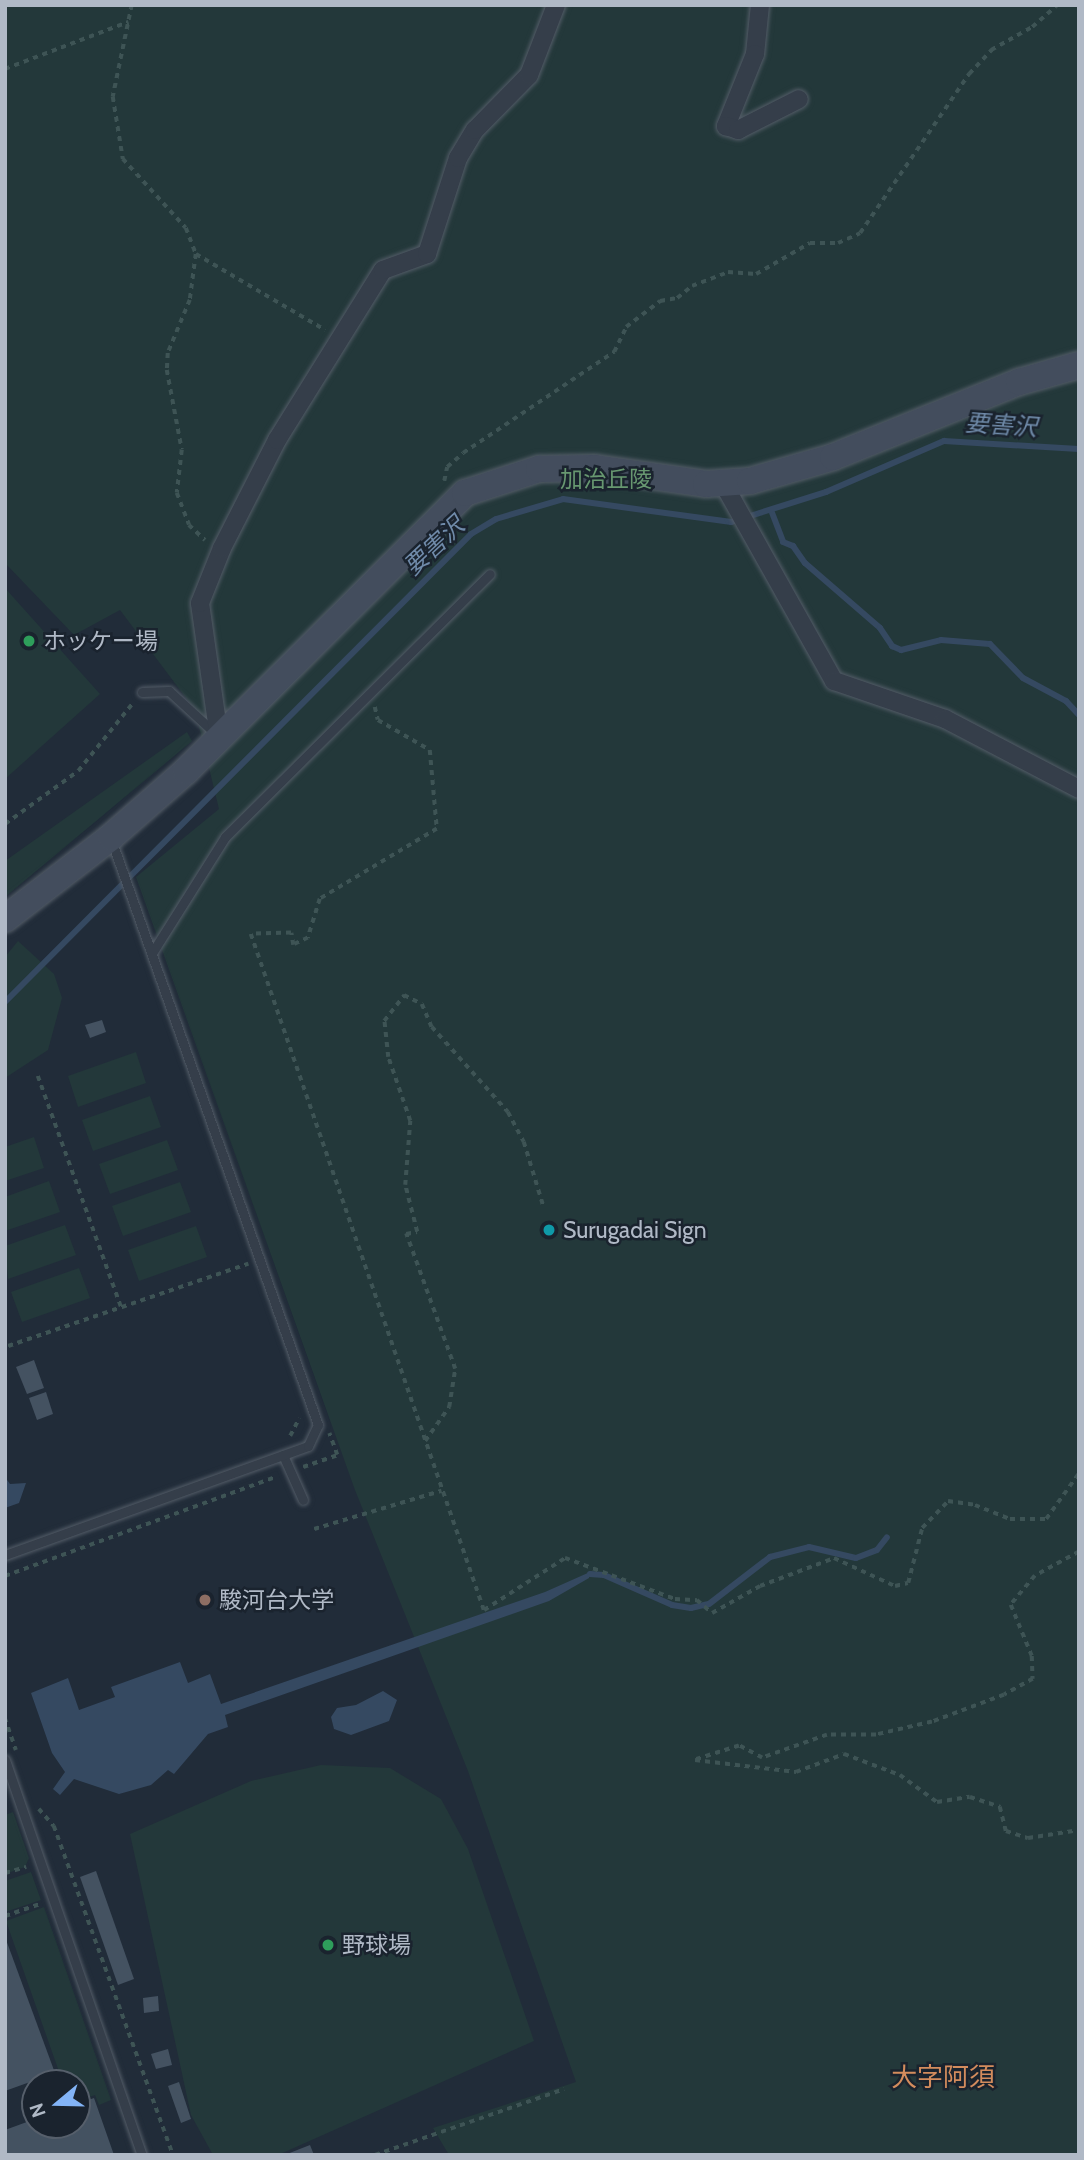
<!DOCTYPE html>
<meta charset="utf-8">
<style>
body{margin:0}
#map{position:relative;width:1084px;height:2160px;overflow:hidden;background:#212c39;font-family:Cabin,"Noto Sans JP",sans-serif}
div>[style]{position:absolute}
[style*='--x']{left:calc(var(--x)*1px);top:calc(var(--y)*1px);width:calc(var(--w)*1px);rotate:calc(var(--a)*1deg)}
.green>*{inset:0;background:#23383a}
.water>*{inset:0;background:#354961}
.stream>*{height:6px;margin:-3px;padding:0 3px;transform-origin:3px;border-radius:3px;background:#354961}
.building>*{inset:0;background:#445261}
.path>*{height:3.5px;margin-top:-1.75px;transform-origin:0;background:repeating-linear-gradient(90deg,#3e5455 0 5px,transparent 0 10px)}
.roads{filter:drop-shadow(0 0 2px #535c67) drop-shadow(0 0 2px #535c67)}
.lane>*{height:9px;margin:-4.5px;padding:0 4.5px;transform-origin:4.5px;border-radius:4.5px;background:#353e4a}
.street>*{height:18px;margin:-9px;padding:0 9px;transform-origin:9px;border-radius:9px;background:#353e4a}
.secondary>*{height:26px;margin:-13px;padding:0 13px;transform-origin:13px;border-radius:13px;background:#434d5d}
.dots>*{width:19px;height:19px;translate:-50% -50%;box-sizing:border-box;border:4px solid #1a232e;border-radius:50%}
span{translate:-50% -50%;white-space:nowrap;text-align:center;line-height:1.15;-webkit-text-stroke:5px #1a232e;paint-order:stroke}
.park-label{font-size:23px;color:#679770}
.poi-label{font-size:23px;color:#b0b9c6}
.left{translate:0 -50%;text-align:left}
.water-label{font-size:24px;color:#708baa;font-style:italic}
.quarter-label{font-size:26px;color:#d38c5d}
.frame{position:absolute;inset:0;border:7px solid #b0b9c6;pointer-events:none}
.north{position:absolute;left:21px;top:2069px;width:70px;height:70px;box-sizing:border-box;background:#1a232e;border:2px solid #565f6b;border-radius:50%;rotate:251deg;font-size:19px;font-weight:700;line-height:28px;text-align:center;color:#b0b9c6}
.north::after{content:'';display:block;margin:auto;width:24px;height:32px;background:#83b4f7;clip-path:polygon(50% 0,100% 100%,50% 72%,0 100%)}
</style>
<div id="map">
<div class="green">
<div style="clip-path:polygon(5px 5px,1079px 5px,1079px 2155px,449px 2155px,433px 2128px,576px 2082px,468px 1771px,355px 1490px,136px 877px,219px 809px,195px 710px,120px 610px,74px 635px,5px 563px)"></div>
<div style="clip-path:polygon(5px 588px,100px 694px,5px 779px)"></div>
<div style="clip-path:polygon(187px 732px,192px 741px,5px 897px,5px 861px)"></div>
<div style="clip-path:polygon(18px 941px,54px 974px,62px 998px,48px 1050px,5px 1078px,5px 957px)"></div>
<div style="clip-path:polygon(136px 1052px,146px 1083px,78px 1107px,68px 1076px)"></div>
<div style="clip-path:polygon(150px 1096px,161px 1127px,93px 1151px,82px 1120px)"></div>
<div style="clip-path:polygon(34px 1137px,44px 1168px,5px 1181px,5px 1147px)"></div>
<div style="clip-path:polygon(167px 1140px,178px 1170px,110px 1194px,99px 1164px)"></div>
<div style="clip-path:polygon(49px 1181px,60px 1212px,5px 1231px,5px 1197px)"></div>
<div style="clip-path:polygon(180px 1182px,191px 1212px,123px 1236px,112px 1206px)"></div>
<div style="clip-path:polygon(65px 1225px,76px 1255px,8px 1279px,5px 1246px)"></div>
<div style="clip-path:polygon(196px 1226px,207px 1257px,139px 1281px,128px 1250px)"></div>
<div style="clip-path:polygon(79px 1268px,90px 1298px,22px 1322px,11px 1292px)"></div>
<div style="clip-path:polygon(321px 1765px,390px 1768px,441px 1799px,468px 1849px,534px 2041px,278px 2155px,213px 2155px,191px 2115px,130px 1834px,251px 1781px)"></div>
<div style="clip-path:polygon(13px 1812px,29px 1858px,25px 1867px,5px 1874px,5px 1815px)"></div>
<div style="clip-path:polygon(31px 1872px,41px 1900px,5px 1912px,5px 1881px)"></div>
<div style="clip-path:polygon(44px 1907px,111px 2100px,99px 2105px,95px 2095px,77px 2101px,77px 2083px,63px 2083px,6px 1921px)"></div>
</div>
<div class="water">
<div style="clip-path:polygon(5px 1477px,10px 1484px,26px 1483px,19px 1503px,5px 1508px)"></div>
<div style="clip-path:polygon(590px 1572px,589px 1578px,549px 1601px,225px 1715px,228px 1727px,208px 1734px,174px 1774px,168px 1770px,151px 1785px,119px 1794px,74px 1779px,60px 1795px,53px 1789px,65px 1772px,52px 1753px,31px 1693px,68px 1678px,79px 1710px,115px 1697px,111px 1687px,180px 1662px,188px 1683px,210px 1674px,221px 1704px,545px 1592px)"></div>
<div style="clip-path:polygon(383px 1691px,397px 1700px,389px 1721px,351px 1735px,334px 1729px,331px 1717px,337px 1708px,356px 1705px)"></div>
</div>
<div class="stream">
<div style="--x:771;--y:510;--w:34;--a:69"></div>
<div style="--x:783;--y:542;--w:11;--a:22"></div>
<div style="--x:793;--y:546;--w:21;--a:55"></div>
<div style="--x:805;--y:563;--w:99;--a:40.9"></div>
<div style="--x:880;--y:628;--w:22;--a:56"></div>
<div style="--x:892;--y:646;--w:10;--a:24"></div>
<div style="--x:901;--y:650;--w:41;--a:-14"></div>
<div style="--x:941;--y:640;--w:49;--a:4.7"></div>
<div style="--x:990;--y:644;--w:47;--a:45.9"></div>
<div style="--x:1023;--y:678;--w:49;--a:28.1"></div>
<div style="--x:1066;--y:701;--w:19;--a:47"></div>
<div style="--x:5;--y:1002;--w:660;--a:-45.12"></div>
<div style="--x:471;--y:534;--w:29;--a:-31"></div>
<div style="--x:496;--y:519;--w:70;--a:-16.6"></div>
<div style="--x:563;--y:499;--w:170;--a:7.8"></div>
<div style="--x:731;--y:522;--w:100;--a:-17.5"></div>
<div style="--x:826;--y:492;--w:129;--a:-23.4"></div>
<div style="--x:944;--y:441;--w:135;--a:3.4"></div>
<div style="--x:590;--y:1574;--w:14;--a:4"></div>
<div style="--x:604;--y:1575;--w:74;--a:23.8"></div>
<div style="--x:672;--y:1605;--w:19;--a:9"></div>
<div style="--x:691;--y:1608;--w:18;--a:-13"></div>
<div style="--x:709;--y:1604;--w:77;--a:-37.6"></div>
<div style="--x:770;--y:1557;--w:40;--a:-14.4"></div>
<div style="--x:809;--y:1547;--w:48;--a:13.2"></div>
<div style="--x:856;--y:1558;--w:22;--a:-21"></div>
<div style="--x:877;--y:1550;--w:16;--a:-52"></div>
</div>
<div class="building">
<div style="clip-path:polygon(102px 1020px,106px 1032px,90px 1038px,85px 1025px)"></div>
<div style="clip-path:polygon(34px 1360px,44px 1388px,27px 1394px,16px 1367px)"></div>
<div style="clip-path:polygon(46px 1392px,53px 1414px,37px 1420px,29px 1398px)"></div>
<div style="clip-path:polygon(96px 1871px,134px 1979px,118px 1985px,80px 1877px)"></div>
<div style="clip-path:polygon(5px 1937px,55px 2073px,5px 2091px)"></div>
<div style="clip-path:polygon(158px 1996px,159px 2011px,144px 2013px,143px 1998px)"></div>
<div style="clip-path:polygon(168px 2049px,172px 2065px,156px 2069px,151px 2054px)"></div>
<div style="clip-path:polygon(179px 2082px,191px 2119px,181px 2123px,168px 2086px)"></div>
<div style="clip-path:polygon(94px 2098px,114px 2155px,5px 2155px,5px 2130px,35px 2119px,35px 2125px,77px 2125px,77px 2104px)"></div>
<div style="clip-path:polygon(310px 2145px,314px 2155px,287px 2155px,287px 2154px)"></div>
</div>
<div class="path">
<div style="--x:132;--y:5;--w:94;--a:101.7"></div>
<div style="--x:113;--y:97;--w:63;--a:80.8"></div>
<div style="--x:123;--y:159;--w:93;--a:47.6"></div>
<div style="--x:186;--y:228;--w:28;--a:69"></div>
<div style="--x:196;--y:254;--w:150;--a:30.5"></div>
<div style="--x:5;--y:69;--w:132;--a:-20.9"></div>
<div style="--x:196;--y:254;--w:46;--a:97.4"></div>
<div style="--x:190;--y:300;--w:57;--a:112.5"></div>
<div style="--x:168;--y:353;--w:17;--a:93"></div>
<div style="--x:167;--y:370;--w:81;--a:79.4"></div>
<div style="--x:182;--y:450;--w:43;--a:96.6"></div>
<div style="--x:177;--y:493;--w:34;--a:69"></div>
<div style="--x:189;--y:525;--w:22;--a:43"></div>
<div style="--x:444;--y:481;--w:14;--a:-78"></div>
<div style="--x:447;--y:467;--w:21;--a:-41"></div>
<div style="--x:463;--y:453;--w:182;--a:-33.8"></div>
<div style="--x:614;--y:352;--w:28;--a:-64"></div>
<div style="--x:626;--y:327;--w:43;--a:-37.4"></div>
<div style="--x:660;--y:301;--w:17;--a:-10"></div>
<div style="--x:677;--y:298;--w:19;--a:-39"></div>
<div style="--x:692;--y:286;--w:39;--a:-21"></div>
<div style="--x:728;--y:272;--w:28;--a:4"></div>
<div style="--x:756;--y:274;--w:62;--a:-29.9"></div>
<div style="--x:810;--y:243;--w:28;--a:0"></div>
<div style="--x:838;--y:243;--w:24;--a:-24"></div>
<div style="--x:860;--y:233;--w:193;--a:-55.6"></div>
<div style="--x:969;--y:74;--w:33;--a:-47"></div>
<div style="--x:991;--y:50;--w:47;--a:-29.3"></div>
<div style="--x:1032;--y:27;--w:33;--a:-41"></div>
<div style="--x:375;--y:707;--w:13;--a:77"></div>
<div style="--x:378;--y:720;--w:60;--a:30"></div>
<div style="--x:430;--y:750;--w:79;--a:84.9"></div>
<div style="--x:437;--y:829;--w:136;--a:149.1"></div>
<div style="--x:320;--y:899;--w:41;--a:107.1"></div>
<div style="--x:308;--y:938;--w:17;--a:155"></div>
<div style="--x:293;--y:945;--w:12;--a:-99"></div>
<div style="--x:291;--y:933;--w:40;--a:178.6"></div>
<div style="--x:251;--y:934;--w:715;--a:70.98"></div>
<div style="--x:484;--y:1610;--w:96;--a:-32.7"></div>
<div style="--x:565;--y:1558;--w:117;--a:20.4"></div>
<div style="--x:675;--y:1599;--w:22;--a:3"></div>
<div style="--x:697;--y:1600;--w:20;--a:41"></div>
<div style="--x:712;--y:1613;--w:55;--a:-29.4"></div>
<div style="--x:760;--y:1586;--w:79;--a:-20.7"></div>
<div style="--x:834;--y:1558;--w:67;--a:24.7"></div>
<div style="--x:895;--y:1586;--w:13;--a:-13"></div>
<div style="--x:908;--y:1583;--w:57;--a:-75.7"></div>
<div style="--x:922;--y:1528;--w:37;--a:-46"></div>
<div style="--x:948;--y:1501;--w:27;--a:8"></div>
<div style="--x:975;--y:1505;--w:38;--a:22"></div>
<div style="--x:1010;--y:1519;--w:36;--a:0"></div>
<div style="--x:1046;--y:1519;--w:57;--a:-54.3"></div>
<div style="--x:5;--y:824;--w:90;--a:-36"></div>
<div style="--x:78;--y:771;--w:86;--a:-51.1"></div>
<div style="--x:38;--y:1076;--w:245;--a:70.2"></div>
<div style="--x:8;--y:1346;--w:254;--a:-18.9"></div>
<div style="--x:290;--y:1436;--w:20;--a:-63"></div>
<div style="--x:425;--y:1441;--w:42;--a:-54.8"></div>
<div style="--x:449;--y:1407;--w:38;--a:-81"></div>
<div style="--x:455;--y:1369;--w:144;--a:-109.9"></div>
<div style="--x:406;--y:1234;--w:11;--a:-10"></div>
<div style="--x:417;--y:1232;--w:49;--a:-104.3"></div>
<div style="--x:405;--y:1185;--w:64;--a:-85.5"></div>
<div style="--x:410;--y:1121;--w:68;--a:-109"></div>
<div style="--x:388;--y:1057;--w:36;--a:-96"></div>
<div style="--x:384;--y:1021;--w:33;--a:-52"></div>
<div style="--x:404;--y:995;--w:20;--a:27"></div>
<div style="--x:422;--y:1004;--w:25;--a:67"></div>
<div style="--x:432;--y:1027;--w:114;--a:48.2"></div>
<div style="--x:508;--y:1112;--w:34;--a:62"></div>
<div style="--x:524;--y:1142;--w:69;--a:73.1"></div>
<div style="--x:303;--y:1467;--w:36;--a:-19"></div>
<div style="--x:337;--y:1455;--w:23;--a:-110"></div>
<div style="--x:314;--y:1529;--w:133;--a:-16.7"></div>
<div style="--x:1079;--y:1552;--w:50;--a:151.4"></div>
<div style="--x:1035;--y:1576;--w:38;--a:130"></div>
<div style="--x:1011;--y:1605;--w:55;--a:67.6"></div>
<div style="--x:1032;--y:1656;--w:23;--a:88"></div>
<div style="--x:1033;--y:1679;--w:33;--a:151"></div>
<div style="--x:1004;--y:1695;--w:77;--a:159.4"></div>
<div style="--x:932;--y:1722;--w:57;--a:166.9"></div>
<div style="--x:876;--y:1735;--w:49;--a:180"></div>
<div style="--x:827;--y:1735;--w:69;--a:160.5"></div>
<div style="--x:762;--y:1758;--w:26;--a:-152"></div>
<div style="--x:739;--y:1746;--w:46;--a:162.3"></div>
<div style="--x:695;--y:1760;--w:102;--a:6.8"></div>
<div style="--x:796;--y:1772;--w:51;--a:-20.6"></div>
<div style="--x:844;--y:1754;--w:60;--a:20.6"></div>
<div style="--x:900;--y:1775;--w:46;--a:36.1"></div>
<div style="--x:937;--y:1802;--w:33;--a:-9"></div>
<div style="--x:970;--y:1797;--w:32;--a:18"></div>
<div style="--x:1000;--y:1807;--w:25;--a:76"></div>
<div style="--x:1006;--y:1831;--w:23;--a:18"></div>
<div style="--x:1028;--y:1838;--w:52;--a:-8.9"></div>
<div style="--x:5;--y:1576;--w:289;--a:-20.1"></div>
<div style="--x:5;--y:1718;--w:34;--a:71"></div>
<div style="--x:39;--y:1809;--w:23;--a:49"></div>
<div style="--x:54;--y:1826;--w:350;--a:70.1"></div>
<div style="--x:5;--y:1873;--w:22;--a:-16"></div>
<div style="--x:5;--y:1916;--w:36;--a:-19"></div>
<div style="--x:375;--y:2155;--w:200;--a:-19.2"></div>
</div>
<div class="roads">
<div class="lane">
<div style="--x:142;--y:692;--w:27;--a:-2"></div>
<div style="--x:169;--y:691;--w:65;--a:42.5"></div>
<div style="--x:152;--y:953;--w:137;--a:-57.8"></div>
<div style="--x:225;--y:837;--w:373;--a:-44.8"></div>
<div style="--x:283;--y:1455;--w:49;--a:66"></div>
<div style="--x:5;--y:1555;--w:322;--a:-19.8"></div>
<div style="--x:308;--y:1446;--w:23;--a:-65"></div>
<div style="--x:318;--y:1425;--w:618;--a:-109.46"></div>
<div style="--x:5;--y:1760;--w:418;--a:70.9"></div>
</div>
<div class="street">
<div style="--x:760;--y:5;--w:49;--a:95.8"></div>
<div style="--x:755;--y:54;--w:78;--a:111.9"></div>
<div style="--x:726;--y:126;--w:13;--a:18"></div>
<div style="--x:738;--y:130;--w:68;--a:-26.9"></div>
<div style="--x:724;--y:485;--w:225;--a:60.7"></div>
<div style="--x:834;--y:681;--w:117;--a:18.9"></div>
<div style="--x:945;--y:719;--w:151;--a:27.6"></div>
<div style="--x:219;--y:737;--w:135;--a:-98.1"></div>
<div style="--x:200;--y:603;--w:59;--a:-68.2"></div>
<div style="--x:222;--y:548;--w:121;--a:-63"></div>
<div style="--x:277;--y:440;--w:200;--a:-58.1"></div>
<div style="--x:383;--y:270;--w:47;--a:-20"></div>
<div style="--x:427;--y:254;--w:101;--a:-72.1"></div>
<div style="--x:458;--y:158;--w:33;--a:-59"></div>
<div style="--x:475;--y:130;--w:77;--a:-45.5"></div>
<div style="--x:529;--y:75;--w:75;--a:-68.9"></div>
</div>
<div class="secondary">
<div style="--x:5;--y:919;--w:134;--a:-37.7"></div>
<div style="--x:111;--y:837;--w:100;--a:-41.3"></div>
<div style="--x:186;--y:771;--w:394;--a:-44.9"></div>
<div style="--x:465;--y:493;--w:78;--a:-18"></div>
<div style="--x:539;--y:469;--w:56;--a:-1"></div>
<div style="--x:595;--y:468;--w:112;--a:8.2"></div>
<div style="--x:706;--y:484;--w:44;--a:-3.9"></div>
<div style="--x:750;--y:481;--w:86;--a:-16.1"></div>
<div style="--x:833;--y:457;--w:201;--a:-22"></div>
<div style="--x:1019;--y:382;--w:62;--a:-15.8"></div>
</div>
</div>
<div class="dots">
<div style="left:29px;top:641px;background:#2e9e5b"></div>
<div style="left:549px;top:1230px;background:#0f9aa8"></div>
<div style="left:205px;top:1600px;background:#8d6e63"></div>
<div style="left:328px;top:1945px;background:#2e9e5b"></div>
</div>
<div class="park-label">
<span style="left:606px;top:479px">加治丘陵</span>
</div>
<div class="poi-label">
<span class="left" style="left:43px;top:641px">ホッケー場</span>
<span class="left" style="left:563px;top:1230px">Surugadai Sign</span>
<span class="left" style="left:219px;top:1600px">駿河台大学</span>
<span class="left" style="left:342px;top:1945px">野球場</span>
</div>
<div class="water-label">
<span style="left:1001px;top:425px;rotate:4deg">要害沢</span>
<span style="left:434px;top:546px;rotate:-43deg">要害沢</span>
</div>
<div class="quarter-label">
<span style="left:943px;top:2078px">大字阿須</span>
</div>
<div class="frame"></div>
<div class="north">N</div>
</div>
